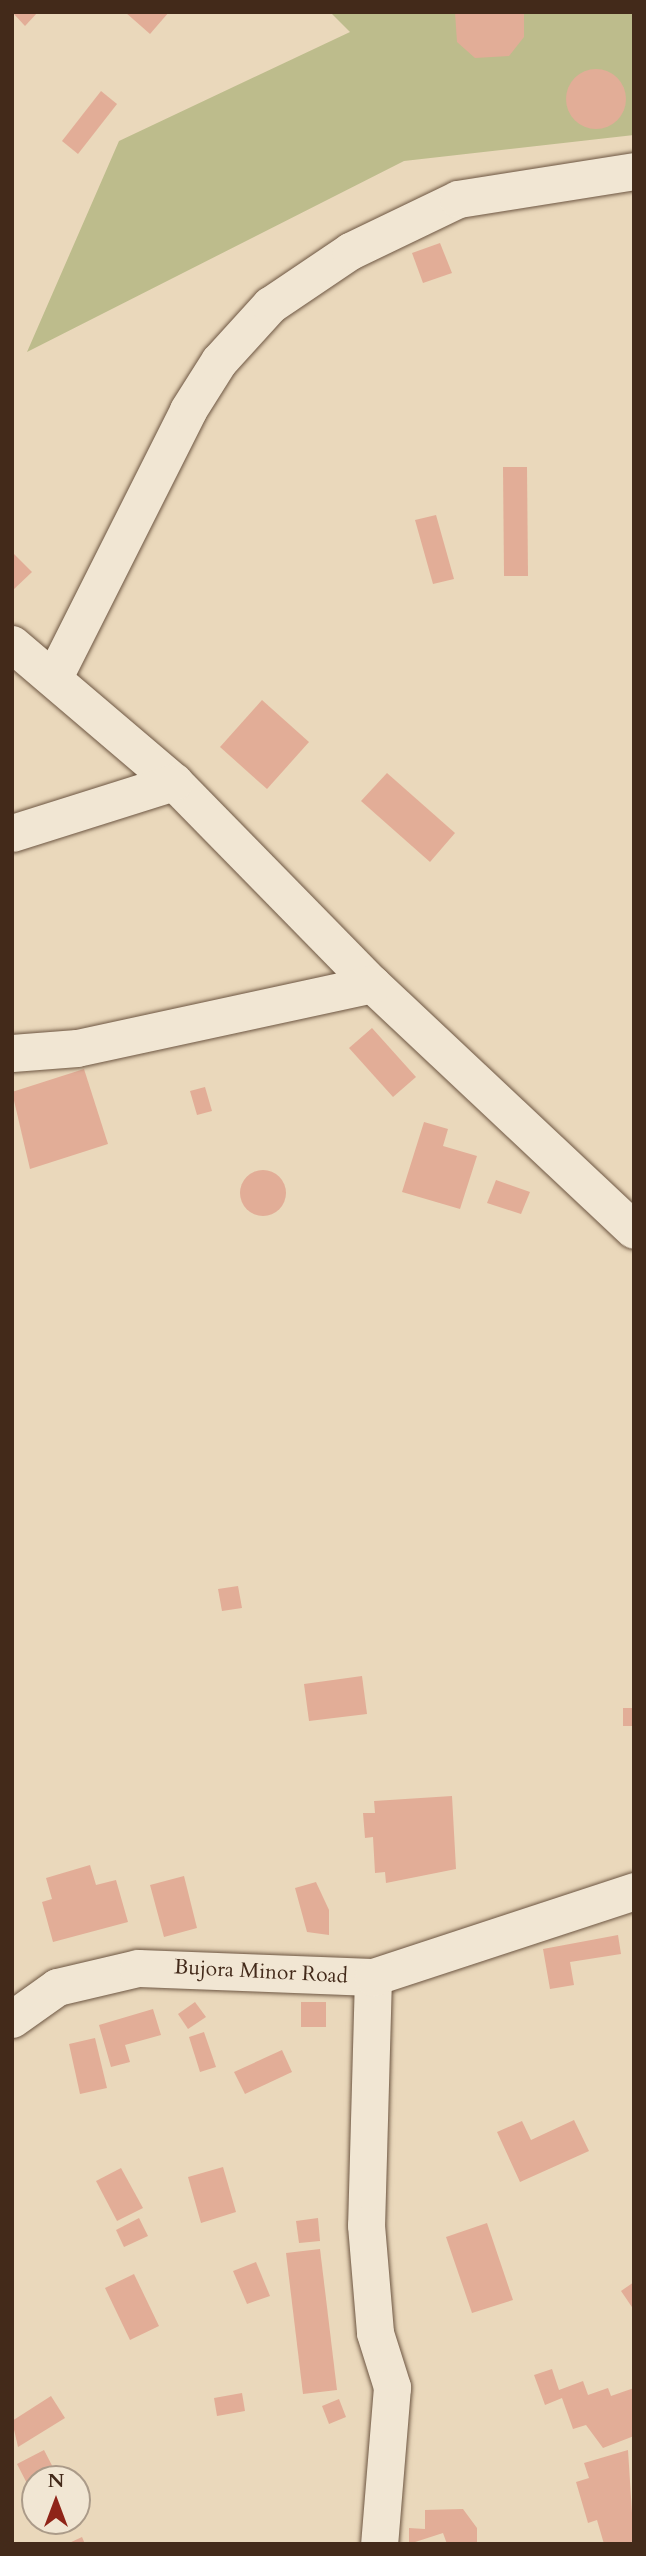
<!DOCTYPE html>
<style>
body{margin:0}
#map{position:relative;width:646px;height:2556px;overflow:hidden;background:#ead8bb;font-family:Cardo,serif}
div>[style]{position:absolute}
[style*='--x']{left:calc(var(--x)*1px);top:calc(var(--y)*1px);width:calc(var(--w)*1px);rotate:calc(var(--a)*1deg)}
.green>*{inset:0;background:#bdbc8c}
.building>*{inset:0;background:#e2ad97}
.round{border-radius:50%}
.roads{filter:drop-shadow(0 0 2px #6d5642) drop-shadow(0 0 2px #6d5642)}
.minor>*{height:37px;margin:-18.5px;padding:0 18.5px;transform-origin:18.5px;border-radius:18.5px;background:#f1e6d3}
span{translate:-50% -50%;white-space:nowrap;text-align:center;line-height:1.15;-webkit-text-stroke:5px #f1e6d3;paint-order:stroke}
.street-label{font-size:21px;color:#432a1a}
.frame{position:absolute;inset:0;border:14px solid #432a1a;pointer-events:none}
.north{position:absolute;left:21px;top:2465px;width:70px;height:70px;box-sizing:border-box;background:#f1e6d3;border:2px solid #ab9b89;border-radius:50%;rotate:0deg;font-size:19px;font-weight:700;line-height:28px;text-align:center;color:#432a1a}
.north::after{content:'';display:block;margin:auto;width:24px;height:32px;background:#8f2418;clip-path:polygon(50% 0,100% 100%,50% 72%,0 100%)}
</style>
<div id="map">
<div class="green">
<div style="clip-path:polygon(330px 12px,634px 12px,634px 135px,404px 161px,27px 352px,119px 141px,350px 32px)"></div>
</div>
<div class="building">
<div style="clip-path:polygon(12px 12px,38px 12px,25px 26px)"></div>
<div style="clip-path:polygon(125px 12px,169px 12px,150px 34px)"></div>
<div style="clip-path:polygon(455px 12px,524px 12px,524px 37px,509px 56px,475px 58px,457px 42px)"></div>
<div class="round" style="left:566px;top:69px;width:60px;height:60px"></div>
<div style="clip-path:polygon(101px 91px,117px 104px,78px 154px,62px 141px)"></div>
<div style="clip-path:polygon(440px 243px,452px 273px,423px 283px,412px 253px)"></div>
<div style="clip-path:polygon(503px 467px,527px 467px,528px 576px,504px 576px)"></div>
<div style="clip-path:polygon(436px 515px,454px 579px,433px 584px,415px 520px)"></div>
<div style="clip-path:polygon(12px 552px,32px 572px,12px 591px)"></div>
<div style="clip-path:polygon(262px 700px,309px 742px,267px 789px,220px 747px)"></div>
<div style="clip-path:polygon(387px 773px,455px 833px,430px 862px,361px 801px)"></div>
<div style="clip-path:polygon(372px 1028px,416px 1077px,393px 1097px,349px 1048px)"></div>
<div style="clip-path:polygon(84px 1069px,108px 1144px,30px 1169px,12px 1092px)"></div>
<div style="clip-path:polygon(205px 1087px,212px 1111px,197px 1115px,190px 1091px)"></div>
<div style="clip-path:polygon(424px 1122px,448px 1129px,443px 1146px,477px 1156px,460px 1209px,402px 1192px)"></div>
<div class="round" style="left:240px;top:1170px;width:46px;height:46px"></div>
<div style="clip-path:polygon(496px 1180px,530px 1192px,521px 1214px,487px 1203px)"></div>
<div style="clip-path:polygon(238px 1586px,242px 1608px,222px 1611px,218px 1589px)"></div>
<div style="clip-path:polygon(362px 1676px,367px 1714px,309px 1721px,304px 1684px)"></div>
<div style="clip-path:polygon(623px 1708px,634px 1708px,634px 1726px,623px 1726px)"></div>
<div style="clip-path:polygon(452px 1796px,456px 1869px,386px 1883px,385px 1872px,375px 1873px,373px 1837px,365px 1838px,363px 1813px,375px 1813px,374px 1801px)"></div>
<div style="clip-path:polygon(90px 1865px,96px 1885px,116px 1880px,128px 1922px,53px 1942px,42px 1902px,52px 1899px,46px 1878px)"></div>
<div style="clip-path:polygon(184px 1876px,197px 1928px,164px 1937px,150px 1885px)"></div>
<div style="clip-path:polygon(316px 1882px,329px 1910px,329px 1935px,307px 1932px,295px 1888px)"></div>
<div style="clip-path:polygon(618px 1935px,621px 1954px,570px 1962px,574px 1985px,550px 1989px,543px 1949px)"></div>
<div style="clip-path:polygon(195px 2002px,206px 2017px,188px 2029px,178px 2014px)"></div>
<div style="clip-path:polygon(301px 2002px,326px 2002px,326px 2027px,301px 2027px)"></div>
<div style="clip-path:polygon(153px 2009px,161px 2035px,125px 2045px,130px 2062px,111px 2067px,99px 2025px)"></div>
<div style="clip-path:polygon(204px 2032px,216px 2067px,200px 2072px,189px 2037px)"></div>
<div style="clip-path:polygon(95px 2038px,107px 2088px,80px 2094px,69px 2044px)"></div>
<div style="clip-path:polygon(282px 2050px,292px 2072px,245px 2094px,234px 2072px)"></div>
<div style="clip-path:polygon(574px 2120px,589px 2151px,520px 2182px,497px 2132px,522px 2121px,531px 2140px)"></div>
<div style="clip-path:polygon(223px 2167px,236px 2212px,201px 2223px,188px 2177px)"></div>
<div style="clip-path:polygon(121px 2168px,143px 2208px,117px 2221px,96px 2181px)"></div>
<div style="clip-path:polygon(139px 2218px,148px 2236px,124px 2247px,116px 2230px)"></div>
<div style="clip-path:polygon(318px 2218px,320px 2241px,299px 2243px,296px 2221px)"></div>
<div style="clip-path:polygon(487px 2223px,513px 2300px,472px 2313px,446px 2237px)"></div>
<div style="clip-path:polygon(320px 2249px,337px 2390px,303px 2394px,286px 2253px)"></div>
<div style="clip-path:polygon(256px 2262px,270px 2296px,247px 2304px,233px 2271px)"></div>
<div style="clip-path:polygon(134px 2274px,159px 2326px,130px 2340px,105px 2288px)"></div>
<div style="clip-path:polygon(634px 2282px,634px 2310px,621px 2291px)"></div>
<div style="clip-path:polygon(552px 2369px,559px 2390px,583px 2381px,588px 2395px,608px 2388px,611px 2396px,634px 2388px,634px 2436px,603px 2448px,586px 2425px,573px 2429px,562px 2398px,545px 2405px,534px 2375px)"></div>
<div style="clip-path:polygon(242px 2393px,245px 2411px,217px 2416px,214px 2398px)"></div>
<div style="clip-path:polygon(51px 2396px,65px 2418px,18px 2447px,12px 2421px)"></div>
<div style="clip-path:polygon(339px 2399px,346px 2417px,329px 2424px,322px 2406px)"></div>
<div style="clip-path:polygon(44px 2450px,59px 2479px,35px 2479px,35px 2499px,17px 2464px)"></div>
<div style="clip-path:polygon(628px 2450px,634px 2544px,604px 2544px,597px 2520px,588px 2523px,576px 2482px,589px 2478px,584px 2463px)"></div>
<div style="clip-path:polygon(463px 2509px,477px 2528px,477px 2544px,447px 2544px,443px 2533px,409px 2544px,409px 2528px,425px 2529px,425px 2510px)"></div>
<div style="clip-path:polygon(46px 2521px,65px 2521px,50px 2528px)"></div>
<div style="clip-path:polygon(82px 2537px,85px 2544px,67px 2544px)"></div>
</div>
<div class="roads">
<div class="minor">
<div style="--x:12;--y:644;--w:213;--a:40.4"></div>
<div style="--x:174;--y:782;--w:283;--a:45.6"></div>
<div style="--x:372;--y:984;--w:359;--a:43.2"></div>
<div style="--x:54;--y:677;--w:299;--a:-63.3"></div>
<div style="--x:188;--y:410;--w:58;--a:-57.7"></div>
<div style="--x:219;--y:361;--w:76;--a:-47.7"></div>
<div style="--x:270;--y:305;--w:97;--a:-34"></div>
<div style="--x:350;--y:251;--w:120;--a:-25.7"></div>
<div style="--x:458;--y:199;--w:178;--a:-9"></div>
<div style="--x:12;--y:833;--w:170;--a:-17.5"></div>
<div style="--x:12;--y:1053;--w:65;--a:-4.4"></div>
<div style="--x:77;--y:1048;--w:302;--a:-12.2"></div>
<div style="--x:373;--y:1977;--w:248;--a:91.6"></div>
<div style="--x:366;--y:2225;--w:108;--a:85.2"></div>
<div style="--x:375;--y:2333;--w:57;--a:72.5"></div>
<div style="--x:392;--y:2387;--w:158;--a:94.7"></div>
<div style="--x:12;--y:2019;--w:55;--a:-35.4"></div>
<div style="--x:57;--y:1987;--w:83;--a:-13.2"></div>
<div style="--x:138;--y:1968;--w:235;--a:2.2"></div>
<div style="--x:373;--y:1977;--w:275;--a:-18.2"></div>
</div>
</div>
<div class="street-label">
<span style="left:261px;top:1972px;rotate:3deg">Bujora Minor Road</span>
</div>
<div class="frame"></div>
<div class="north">N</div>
</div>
